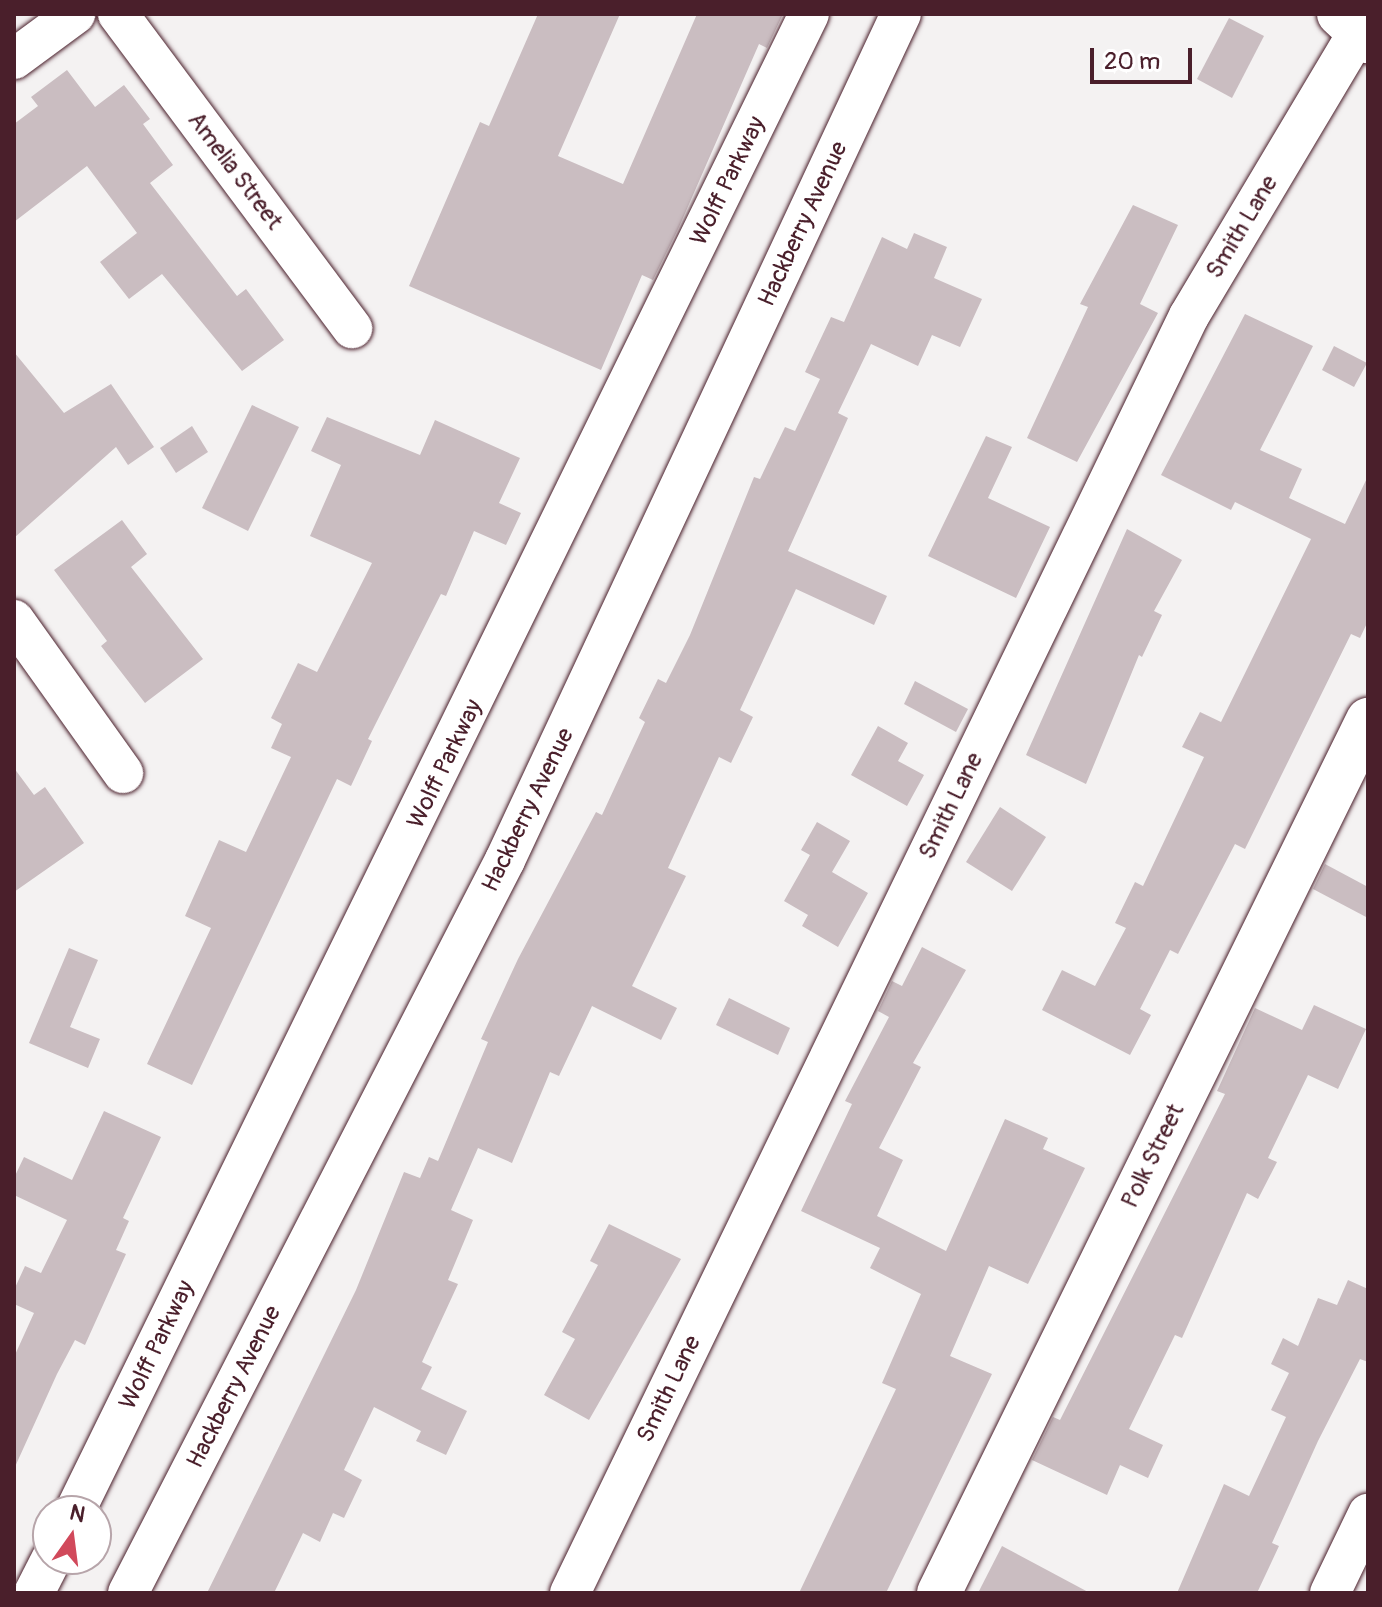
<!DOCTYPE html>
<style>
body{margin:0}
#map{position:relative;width:1382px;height:1607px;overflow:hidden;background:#f4f2f2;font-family:Pangolin,sans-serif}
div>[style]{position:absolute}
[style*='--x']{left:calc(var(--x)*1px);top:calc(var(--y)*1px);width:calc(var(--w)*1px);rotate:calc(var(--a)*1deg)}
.building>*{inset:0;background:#cabdc1}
.roads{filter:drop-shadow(0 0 2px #4a1f2b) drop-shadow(0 0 2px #4a1f2b)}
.street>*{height:40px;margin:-20px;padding:0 20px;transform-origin:20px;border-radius:20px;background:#fff}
.secondary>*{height:44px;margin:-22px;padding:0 22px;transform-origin:22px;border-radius:22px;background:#fff}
.primary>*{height:44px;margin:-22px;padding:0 22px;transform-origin:22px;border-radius:22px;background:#fff}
span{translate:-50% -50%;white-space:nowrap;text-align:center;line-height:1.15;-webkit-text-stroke:6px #fff;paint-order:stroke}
.street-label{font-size:24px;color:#4a1f2b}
.frame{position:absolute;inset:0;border:16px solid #4a1f2b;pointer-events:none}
.north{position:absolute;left:32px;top:1495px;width:80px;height:80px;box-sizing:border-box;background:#fff;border:2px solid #b7a5aa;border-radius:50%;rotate:14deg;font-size:22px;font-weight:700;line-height:32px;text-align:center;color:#4a1f2b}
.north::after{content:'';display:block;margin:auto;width:28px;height:36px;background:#d1495b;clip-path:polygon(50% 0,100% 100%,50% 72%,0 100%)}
.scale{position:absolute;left:1090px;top:48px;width:102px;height:36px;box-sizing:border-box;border:4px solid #4a1f2b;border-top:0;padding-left:10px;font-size:24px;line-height:28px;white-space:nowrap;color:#4a1f2b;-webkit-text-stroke:6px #fff;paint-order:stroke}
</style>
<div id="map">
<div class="building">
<div style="clip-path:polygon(538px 14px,620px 14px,558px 156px,623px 184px,697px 14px,783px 14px,767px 48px,759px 44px,679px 227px,653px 280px,642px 275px,601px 370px,409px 286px,480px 122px,489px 126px)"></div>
<div style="clip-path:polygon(1229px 18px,1264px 36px,1232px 98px,1197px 79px)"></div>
<div style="clip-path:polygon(67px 70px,95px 107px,124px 85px,150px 119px,143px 124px,173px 165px,150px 183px,237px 296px,246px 289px,284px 340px,242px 371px,162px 274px,129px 299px,100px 262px,137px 233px,87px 166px,14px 222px,14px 124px,38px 106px,31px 97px)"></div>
<div style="clip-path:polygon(1133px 205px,1178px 225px,1140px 304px,1158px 313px,1077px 462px,1027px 438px,1088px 307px,1080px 304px)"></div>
<div style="clip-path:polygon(914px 233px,947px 247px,934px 278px,982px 299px,960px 347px,932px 335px,918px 366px,871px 344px,838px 413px,848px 418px,788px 551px,887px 596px,874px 625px,796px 589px,740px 710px,753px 717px,731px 763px,719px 757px,668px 868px,686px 876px,632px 986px,677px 1008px,661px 1040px,592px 1006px,559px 1076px,550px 1072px,512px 1163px,478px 1148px,451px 1210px,473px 1220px,448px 1280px,458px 1284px,422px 1362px,432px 1367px,421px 1389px,467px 1411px,446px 1455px,416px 1441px,421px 1431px,374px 1407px,344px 1470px,362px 1480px,344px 1518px,333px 1513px,320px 1542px,303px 1533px,274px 1593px,207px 1593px,356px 1290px,404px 1172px,420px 1178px,429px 1157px,438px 1161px,488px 1042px,481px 1039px,518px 959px,596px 812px,602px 815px,645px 722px,639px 718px,658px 679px,666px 683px,690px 635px,754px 477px,760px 479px,785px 427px,795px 431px,820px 379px,805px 372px,831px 317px,844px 322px,882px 237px,907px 249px)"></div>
<div style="clip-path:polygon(1245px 314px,1313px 346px,1260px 450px,1302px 469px,1289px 498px,1345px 524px,1368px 476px,1368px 621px,1360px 638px,1351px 634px,1245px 849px,1235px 844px,1178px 954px,1170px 950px,1140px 1009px,1151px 1015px,1130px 1055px,1042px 1010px,1062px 970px,1095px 986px,1126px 928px,1115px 923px,1135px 882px,1143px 886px,1204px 757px,1182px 747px,1200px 712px,1221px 722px,1311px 539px,1235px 502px,1231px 510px,1161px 475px)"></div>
<div style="clip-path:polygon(1334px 346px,1367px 363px,1354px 387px,1322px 370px)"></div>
<div style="clip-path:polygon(14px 352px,64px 413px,111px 384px,154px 447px,128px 465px,116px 447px,14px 538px)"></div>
<div style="clip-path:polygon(252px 405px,299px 427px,248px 531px,202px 508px)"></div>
<div style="clip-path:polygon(327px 417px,420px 455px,435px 420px,520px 458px,499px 503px,521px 513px,506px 545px,474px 531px,446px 596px,441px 594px,368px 739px,372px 741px,351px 786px,337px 779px,192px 1085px,147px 1064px,211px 928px,185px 916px,219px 840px,246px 852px,291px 757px,271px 748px,282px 724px,271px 718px,298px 663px,317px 672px,372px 563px,310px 536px,341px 465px,311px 451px)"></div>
<div style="clip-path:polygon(192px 426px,208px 452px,176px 473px,160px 448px)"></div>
<div style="clip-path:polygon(986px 436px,1012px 447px,988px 498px,1050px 527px,1016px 598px,928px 556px)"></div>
<div style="clip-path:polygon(122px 520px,147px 554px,131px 567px,203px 659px,145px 703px,101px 646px,107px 641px,54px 570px)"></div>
<div style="clip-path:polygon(1127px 529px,1182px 560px,1154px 611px,1162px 615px,1142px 657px,1139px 655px,1086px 784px,1026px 755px)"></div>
<div style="clip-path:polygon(915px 681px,968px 709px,956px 732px,904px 704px)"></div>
<div style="clip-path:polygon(878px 726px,908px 743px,898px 761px,924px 775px,907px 806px,851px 775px)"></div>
<div style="clip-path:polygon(14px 768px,34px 795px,45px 787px,84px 843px,14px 892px)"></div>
<div style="clip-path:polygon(1000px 807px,1046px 837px,1012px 891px,966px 862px)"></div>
<div style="clip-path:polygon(817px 822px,850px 841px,832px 872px,868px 893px,838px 947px,802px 926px,808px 915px,784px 901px,810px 855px,801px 850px)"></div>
<div style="clip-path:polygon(1325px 864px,1368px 887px,1368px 918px,1313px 889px)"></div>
<div style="clip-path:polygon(922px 947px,966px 970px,913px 1063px,921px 1067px,879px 1148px,903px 1160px,877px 1216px,946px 1251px,1005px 1119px,1048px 1138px,1043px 1149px,1085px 1168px,1028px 1284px,989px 1266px,950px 1356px,992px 1374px,886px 1593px,799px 1593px,896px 1389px,882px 1383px,921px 1294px,870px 1268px,880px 1248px,801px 1211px,852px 1104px,845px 1101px,889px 1017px,878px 1011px,892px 981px,902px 986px)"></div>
<div style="clip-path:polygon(69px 948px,98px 960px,70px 1027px,100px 1039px,88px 1068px,29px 1043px)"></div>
<div style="clip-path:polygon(729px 998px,790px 1028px,778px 1055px,716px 1025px)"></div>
<div style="clip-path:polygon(1314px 1005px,1366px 1029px,1338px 1089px,1308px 1075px,1268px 1158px,1277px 1162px,1258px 1199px,1247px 1193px,1182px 1338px,1175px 1335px,1129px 1429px,1163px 1445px,1148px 1478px,1120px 1465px,1107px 1495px,1032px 1460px,1053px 1417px,1060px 1420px,1225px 1094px,1217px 1091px,1255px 1008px,1302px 1030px)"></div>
<div style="clip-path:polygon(104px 1111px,161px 1137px,123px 1218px,129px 1221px,116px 1250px,126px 1254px,85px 1345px,75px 1340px,57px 1374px,14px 1469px,14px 1357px,34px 1313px,14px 1304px,14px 1290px,25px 1266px,41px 1273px,67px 1220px,14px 1195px,14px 1178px,24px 1157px,72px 1180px)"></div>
<div style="clip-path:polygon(609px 1224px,681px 1259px,589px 1420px,544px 1395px,575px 1339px,562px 1332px,598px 1265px,590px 1261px)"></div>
<div style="clip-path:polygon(1348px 1280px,1368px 1289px,1368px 1362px,1360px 1359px,1318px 1441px,1272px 1543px,1279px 1546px,1257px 1593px,1177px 1593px,1224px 1484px,1249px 1496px,1286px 1417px,1271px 1410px,1289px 1373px,1271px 1364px,1283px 1338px,1298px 1346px,1318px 1298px,1337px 1305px)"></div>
<div style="clip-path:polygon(1002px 1546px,1090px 1593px,978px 1593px)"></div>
</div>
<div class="roads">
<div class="street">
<div style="--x:118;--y:14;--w:392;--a:53.3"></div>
<div style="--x:14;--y:59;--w:76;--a:-36.4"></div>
<div style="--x:14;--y:620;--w:188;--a:54.5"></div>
<div style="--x:75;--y:1511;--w:1667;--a:-63.88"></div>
<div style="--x:34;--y:1593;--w:38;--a:-63"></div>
<div style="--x:128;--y:1593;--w:824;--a:-62.78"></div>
<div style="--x:505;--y:860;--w:934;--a:-64.92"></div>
<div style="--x:570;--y:1593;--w:1419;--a:-64.14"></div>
<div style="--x:1189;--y:316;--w:330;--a:-59.2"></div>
<div style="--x:1330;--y:1593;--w:88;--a:-64.3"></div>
</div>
<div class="secondary">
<div style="--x:939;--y:1593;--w:973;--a:-63.83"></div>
</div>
<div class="primary">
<div style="--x:1339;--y:14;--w:40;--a:43"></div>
</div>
</div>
<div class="street-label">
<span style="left:235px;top:171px;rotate:53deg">Amelia Street</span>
<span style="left:728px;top:181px;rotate:-64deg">Wolff Parkway</span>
<span style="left:803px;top:224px;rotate:-65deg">Hackberry Avenue</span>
<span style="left:1242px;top:227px;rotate:-59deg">Smith Lane</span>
<span style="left:445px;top:764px;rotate:-64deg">Wolff Parkway</span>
<span style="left:951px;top:806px;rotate:-64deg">Smith Lane</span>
<span style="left:528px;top:810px;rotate:-64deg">Hackberry Avenue</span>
<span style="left:1153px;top:1156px;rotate:-64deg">Polk Street</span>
<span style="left:157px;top:1345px;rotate:-64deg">Wolff Parkway</span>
<span style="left:234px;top:1387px;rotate:-63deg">Hackberry Avenue</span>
<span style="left:669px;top:1389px;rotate:-64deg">Smith Lane</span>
</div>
<div class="frame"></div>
<div class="north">N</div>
<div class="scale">20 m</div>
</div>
